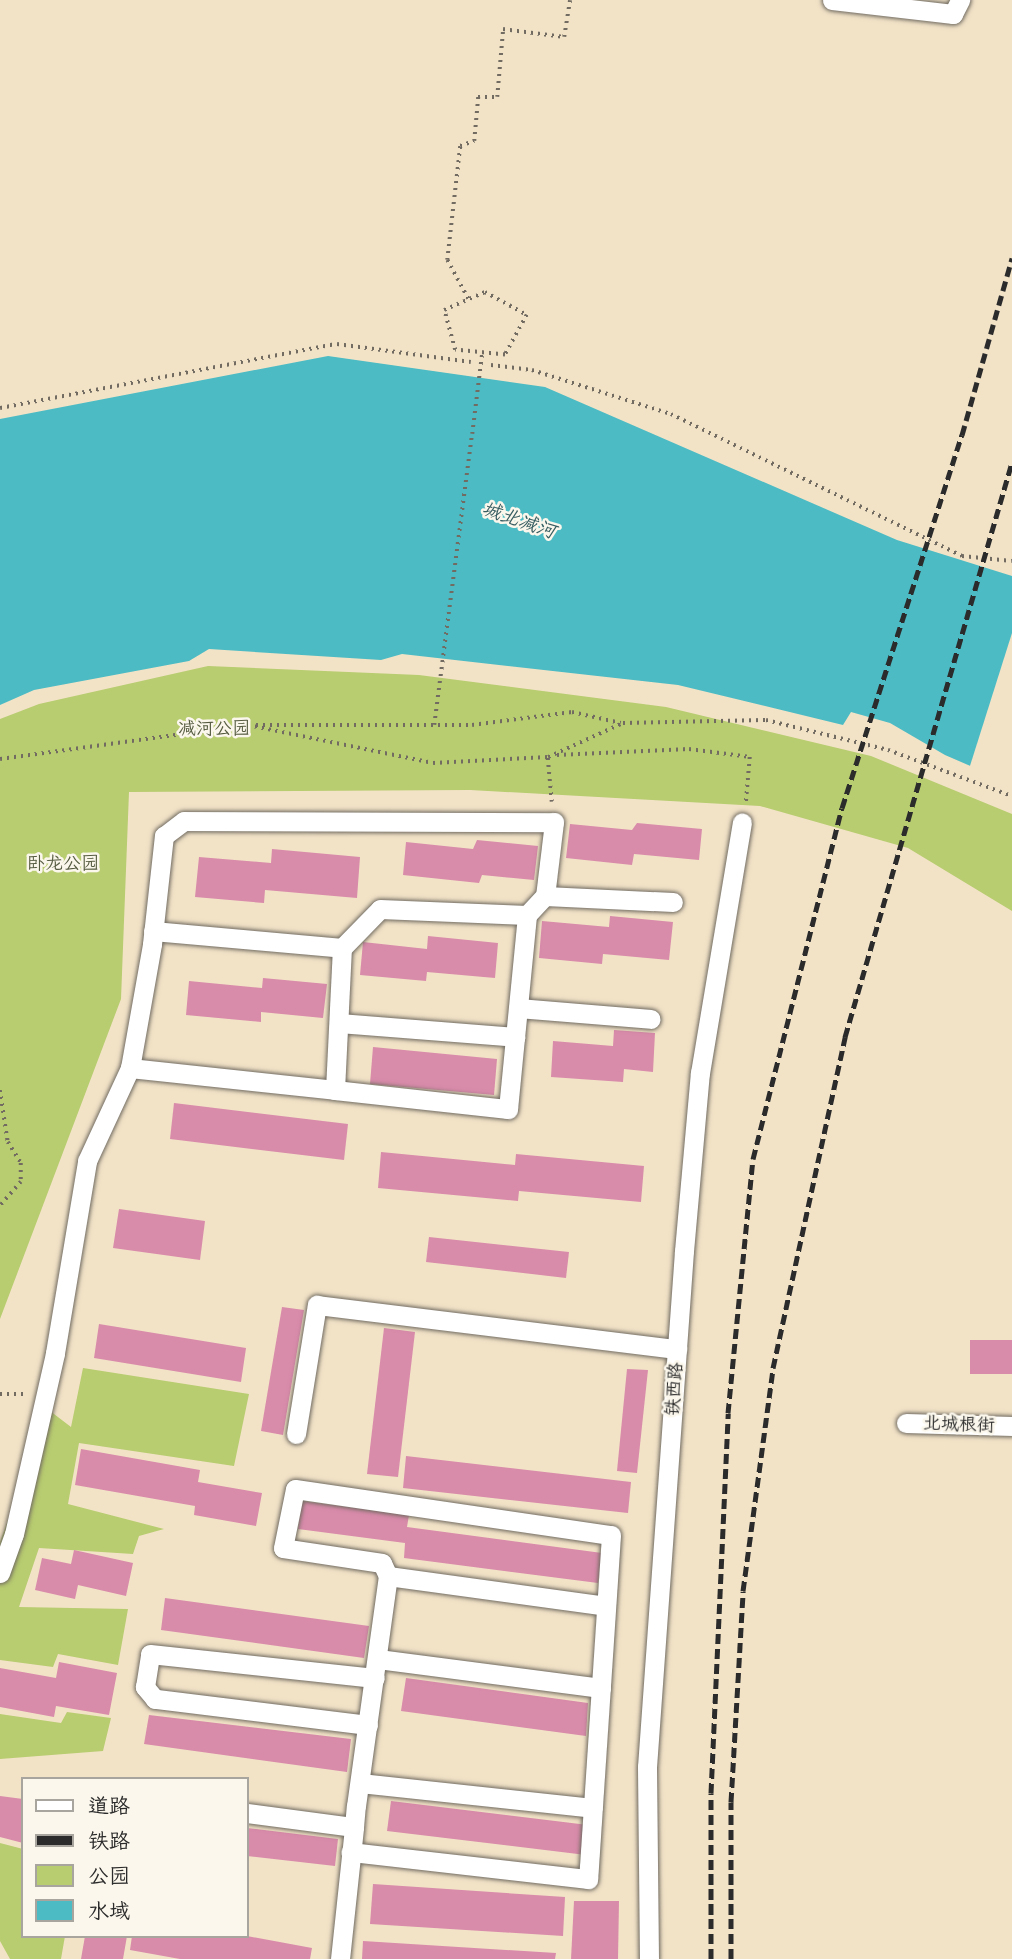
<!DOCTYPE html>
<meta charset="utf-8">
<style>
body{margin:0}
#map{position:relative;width:1012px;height:1959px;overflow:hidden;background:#f2e3c7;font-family:"Shantell Sans","LXGW WenKai TC",sans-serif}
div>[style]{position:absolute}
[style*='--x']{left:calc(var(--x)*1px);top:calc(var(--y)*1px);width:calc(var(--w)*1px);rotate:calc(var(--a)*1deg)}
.green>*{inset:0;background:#b8cc70}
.water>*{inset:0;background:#4cbbc4}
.pier>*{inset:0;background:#f2e3c7}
.building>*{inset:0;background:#d98baa}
.path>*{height:3.5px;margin-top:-1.75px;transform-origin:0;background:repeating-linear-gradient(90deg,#716b62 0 2px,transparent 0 7px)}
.roads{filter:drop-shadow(0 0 2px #716b62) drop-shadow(0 0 2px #716b62)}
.minor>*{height:19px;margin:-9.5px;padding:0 9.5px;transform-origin:9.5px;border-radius:9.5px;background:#fff}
.rail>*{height:5px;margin-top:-2.5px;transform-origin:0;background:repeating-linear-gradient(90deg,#2b2b2b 0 10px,transparent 0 15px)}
.path-bridge>*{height:3.5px;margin-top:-1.75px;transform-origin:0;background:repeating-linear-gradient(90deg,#716b62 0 2px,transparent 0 7px)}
span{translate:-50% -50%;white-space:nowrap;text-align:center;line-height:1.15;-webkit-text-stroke:5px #fbf7ec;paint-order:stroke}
.park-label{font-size:18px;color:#555b40}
.street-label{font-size:18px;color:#2b2b2b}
.water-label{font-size:19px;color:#375d61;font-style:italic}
.legend{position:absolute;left:21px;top:1777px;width:228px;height:161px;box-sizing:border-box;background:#fbf7ec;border:2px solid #a8a59f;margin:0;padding:9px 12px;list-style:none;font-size:21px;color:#2b2b2b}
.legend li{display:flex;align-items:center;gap:14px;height:35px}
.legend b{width:35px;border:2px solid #a8a59f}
</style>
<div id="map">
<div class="green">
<div style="clip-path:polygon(208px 666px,419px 675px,666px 707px,871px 756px,1012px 814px,1012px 911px,908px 848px,760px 806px,470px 790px,129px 792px,121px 999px,0 1319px,0 719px,39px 704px)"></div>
<div style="clip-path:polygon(83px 1368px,249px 1394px,234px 1466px,79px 1443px,68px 1504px,164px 1529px,139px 1536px,133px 1554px,39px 1548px,19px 1607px,128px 1609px,118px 1665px,58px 1654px,53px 1667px,0 1660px,0 1542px,13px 1506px,37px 1401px,71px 1427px)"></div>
<div style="clip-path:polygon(67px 1712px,111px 1718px,103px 1751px,0 1759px,0 1714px,61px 1723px)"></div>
<div style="clip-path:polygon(0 1843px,23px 1849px,23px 1936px,65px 1936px,61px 1959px,10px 1959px,0 1941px)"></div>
</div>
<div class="water">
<div style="clip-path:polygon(328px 356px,545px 387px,897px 540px,1012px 576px,1012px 784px,945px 755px,890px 723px,851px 712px,843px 725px,678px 685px,402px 654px,381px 660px,209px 649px,189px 661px,34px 690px,0 705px,0 419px)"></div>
</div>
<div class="pier">
<div style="clip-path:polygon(1012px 633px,1012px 787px,969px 769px)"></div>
</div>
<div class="building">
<div style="clip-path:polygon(637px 823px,702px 829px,699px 860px,634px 854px,632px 865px,566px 858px,570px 824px,632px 830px)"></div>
<div style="clip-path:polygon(477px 840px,538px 846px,534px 880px,482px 875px,479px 883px,403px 875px,406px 842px,473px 849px)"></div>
<div style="clip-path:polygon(272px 849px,360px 857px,357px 898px,265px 890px,264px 903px,195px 897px,199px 857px,271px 863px)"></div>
<div style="clip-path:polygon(610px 916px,673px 922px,669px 960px,603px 954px,602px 964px,539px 958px,542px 921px,609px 927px)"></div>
<div style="clip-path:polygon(428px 936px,498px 943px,495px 978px,427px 972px,426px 981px,360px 975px,363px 942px,427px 949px)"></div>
<div style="clip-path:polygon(263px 978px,327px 984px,323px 1018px,261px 1012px,261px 1022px,186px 1015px,189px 981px,262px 988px)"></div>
<div style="clip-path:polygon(614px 1030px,655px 1033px,653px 1072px,624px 1069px,623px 1082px,551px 1077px,553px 1041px,613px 1046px)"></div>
<div style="clip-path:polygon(373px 1047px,497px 1059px,494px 1095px,370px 1084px)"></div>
<div style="clip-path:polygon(174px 1103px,348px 1124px,344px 1160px,170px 1139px)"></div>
<div style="clip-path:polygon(381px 1152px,515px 1165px,516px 1154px,644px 1166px,641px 1202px,519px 1191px,518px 1201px,378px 1188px)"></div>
<div style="clip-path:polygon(119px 1209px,205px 1221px,200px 1260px,113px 1248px)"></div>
<div style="clip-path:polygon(429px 1237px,569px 1252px,566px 1278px,426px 1262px)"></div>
<div style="clip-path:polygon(282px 1307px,304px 1310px,283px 1435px,261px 1431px)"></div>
<div style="clip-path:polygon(99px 1324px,246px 1348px,241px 1382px,94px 1358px)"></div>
<div style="clip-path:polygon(384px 1328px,415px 1332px,398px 1477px,367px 1474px)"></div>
<div style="clip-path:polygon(970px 1340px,1012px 1340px,1012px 1374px,970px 1374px)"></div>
<div style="clip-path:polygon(627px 1369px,648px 1370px,637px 1473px,617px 1471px)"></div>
<div style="clip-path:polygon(81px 1449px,200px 1470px,198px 1482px,262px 1493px,256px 1526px,194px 1515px,195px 1506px,75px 1485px)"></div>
<div style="clip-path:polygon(406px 1456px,631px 1482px,628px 1513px,403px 1488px)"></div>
<div style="clip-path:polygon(302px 1501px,409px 1515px,407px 1527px,602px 1553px,598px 1583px,404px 1558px,405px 1543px,298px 1529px)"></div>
<div style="clip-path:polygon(74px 1550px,133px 1563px,126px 1596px,78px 1585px,75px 1599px,35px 1590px,42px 1558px,71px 1564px)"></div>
<div style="clip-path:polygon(165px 1598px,369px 1626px,364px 1658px,161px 1630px)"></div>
<div style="clip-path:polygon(59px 1662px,117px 1673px,109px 1715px,56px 1706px,54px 1717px,0 1707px,0 1668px,56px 1678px)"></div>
<div style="clip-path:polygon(406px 1678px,588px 1703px,586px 1736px,401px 1711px)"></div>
<div style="clip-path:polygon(149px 1715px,351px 1739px,347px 1772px,144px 1744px)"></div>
<div style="clip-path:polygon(0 1796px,23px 1799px,23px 1843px,0 1837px)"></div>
<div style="clip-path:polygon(391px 1801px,588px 1825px,586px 1855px,387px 1831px)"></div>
<div style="clip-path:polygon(247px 1828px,338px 1839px,335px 1866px,247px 1856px)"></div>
<div style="clip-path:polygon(373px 1884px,565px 1897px,563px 1936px,370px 1924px)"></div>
<div style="clip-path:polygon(574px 1901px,619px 1901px,618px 1959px,571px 1959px)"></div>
<div style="clip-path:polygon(85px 1936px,127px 1936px,123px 1959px,81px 1959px)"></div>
<div style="clip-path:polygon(132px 1936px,247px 1936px,312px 1948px,310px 1959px,180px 1959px,130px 1950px)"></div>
<div style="clip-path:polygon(363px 1941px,556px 1953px,555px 1959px,362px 1959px)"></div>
</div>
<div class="path">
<div style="--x:485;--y:292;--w:48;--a:28.7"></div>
<div style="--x:527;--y:315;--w:46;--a:118.8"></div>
<div style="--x:505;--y:355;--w:50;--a:-174.3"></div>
<div style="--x:455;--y:350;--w:41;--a:-105.4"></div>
<div style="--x:444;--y:310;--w:45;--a:-23.7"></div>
<div style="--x:468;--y:299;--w:44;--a:-118.3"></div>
<div style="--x:447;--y:260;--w:115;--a:-83.5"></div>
<div style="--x:460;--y:146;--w:15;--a:-20"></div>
<div style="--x:474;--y:141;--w:44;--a:-84.8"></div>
<div style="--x:478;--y:97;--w:19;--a:0"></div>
<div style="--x:497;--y:97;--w:68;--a:-85"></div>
<div style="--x:503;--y:29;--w:62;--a:7.5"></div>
<div style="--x:564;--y:37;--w:37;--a:-81"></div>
<div style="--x:491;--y:365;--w:41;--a:7"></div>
<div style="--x:532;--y:370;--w:146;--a:17.6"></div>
<div style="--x:671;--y:414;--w:324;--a:26"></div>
<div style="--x:962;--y:556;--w:50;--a:5.7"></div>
<div style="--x:0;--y:408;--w:343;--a:-10.8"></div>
<div style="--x:337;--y:344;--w:135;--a:7.7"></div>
<div style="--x:256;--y:725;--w:216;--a:0"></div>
<div style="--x:472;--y:725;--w:101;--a:-7.4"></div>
<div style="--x:572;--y:712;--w:50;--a:12.7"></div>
<div style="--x:434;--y:725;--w:293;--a:-82.6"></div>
<div style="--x:557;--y:755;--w:132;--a:-2.6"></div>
<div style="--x:689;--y:749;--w:62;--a:7.5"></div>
<div style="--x:750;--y:757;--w:47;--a:94.9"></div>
<div style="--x:548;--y:758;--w:44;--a:84.8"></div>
<div style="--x:0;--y:759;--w:250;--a:-7.8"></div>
<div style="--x:248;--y:725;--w:189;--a:11.6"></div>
<div style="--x:433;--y:763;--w:115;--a:-3"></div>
<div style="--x:548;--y:757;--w:82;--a:-24.4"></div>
<div style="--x:623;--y:723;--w:143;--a:-1.2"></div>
<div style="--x:766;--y:720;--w:126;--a:13.8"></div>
<div style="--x:888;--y:750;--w:132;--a:20.4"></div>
<div style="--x:0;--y:1090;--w:53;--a:81.3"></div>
<div style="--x:8;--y:1142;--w:25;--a:58"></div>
<div style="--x:21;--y:1163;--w:19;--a:90"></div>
<div style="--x:21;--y:1182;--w:32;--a:131"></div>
<div style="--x:0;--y:1394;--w:26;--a:0"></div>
</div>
<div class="roads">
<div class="minor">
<div style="--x:832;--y:0;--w:122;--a:6.6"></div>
<div style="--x:953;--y:14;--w:16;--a:-63"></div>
<div style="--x:153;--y:931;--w:190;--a:5.1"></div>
<div style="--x:342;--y:948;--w:54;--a:-45.7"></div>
<div style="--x:380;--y:909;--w:147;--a:2.3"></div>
<div style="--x:527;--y:915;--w:26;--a:-47"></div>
<div style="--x:545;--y:896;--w:128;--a:2.7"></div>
<div style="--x:518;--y:1008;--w:133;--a:4.7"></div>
<div style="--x:339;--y:1023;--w:177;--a:4.5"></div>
<div style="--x:130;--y:1068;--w:206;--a:6.1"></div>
<div style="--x:335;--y:1090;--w:142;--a:-87.2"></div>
<div style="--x:335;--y:1090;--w:174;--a:6.3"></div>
<div style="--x:508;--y:1109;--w:195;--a:-84.4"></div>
<div style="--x:906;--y:1423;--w:106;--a:1.6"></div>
<div style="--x:296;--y:1434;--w:131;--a:-80.8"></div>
<div style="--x:317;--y:1305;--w:363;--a:7"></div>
<div style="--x:0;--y:1573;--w:41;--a:-70.3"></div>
<div style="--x:14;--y:1534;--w:186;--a:-77.2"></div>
<div style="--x:55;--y:1353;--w:195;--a:-80.5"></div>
<div style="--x:87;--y:1161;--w:102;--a:-65.2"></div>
<div style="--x:130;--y:1068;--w:126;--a:-79.9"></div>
<div style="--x:152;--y:944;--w:109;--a:-83.7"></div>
<div style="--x:164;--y:836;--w:25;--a:-37"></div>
<div style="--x:184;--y:821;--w:370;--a:0.2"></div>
<div style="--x:554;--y:822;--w:75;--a:96.9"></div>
<div style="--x:388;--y:1576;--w:220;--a:7.8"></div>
<div style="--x:378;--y:1659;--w:225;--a:7.4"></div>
<div style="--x:368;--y:1725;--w:215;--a:-173"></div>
<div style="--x:155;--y:1699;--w:16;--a:-130"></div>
<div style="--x:145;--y:1687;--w:33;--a:-81"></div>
<div style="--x:150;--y:1654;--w:226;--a:6.1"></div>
<div style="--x:360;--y:1783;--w:234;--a:6.1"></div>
<div style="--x:247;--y:1813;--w:108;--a:7.5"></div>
<div style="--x:340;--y:1959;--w:133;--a:-83.9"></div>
<div style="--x:354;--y:1827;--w:21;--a:-85"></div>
<div style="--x:356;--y:1806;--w:232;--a:-82.1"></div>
<div style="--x:388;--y:1576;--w:14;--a:-115"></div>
<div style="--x:382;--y:1563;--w:100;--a:-171.4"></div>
<div style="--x:283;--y:1548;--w:60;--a:-78.5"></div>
<div style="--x:295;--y:1489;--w:319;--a:8.3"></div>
<div style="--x:611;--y:1535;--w:345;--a:93.8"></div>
<div style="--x:588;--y:1879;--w:239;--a:-173.5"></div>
<div style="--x:649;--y:1959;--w:192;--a:-90.6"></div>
<div style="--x:647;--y:1767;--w:517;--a:-85.9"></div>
<div style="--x:684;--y:1251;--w:179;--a:-84.9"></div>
<div style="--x:700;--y:1073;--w:254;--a:-80.5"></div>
</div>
</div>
<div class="rail">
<div style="--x:711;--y:1959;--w:166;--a:-90"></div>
<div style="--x:711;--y:1793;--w:380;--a:-87.4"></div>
<div style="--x:728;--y:1413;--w:255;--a:-84.4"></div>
<div style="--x:753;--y:1159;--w:362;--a:-75.8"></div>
<div style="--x:842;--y:808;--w:392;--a:-72.2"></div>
<div style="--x:962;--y:435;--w:184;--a:-74.2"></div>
<div style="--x:731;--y:1959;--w:157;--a:-90"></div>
<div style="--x:731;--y:1802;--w:211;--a:-86.7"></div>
<div style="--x:743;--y:1591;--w:225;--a:-82.3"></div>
<div style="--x:773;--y:1368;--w:339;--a:-77.7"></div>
<div style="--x:845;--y:1037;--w:599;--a:-73.8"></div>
</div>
<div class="path-bridge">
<div style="--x:472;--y:434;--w:83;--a:-83"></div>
</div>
<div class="park-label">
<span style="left:214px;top:728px">减河公园</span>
<span style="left:63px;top:863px">卧龙公园</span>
</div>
<div class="street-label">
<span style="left:674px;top:1389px;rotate:-86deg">铁西路</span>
<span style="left:959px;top:1424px;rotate:2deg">北城根街</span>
</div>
<div class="water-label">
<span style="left:519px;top:520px;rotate:19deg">城北减河</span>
</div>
<ul class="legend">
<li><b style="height:9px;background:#fff"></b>道路</li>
<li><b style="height:9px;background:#2b2b2b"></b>铁路</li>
<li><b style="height:19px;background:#b8cc70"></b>公园</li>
<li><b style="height:19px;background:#4cbbc4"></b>水域</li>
</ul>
</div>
